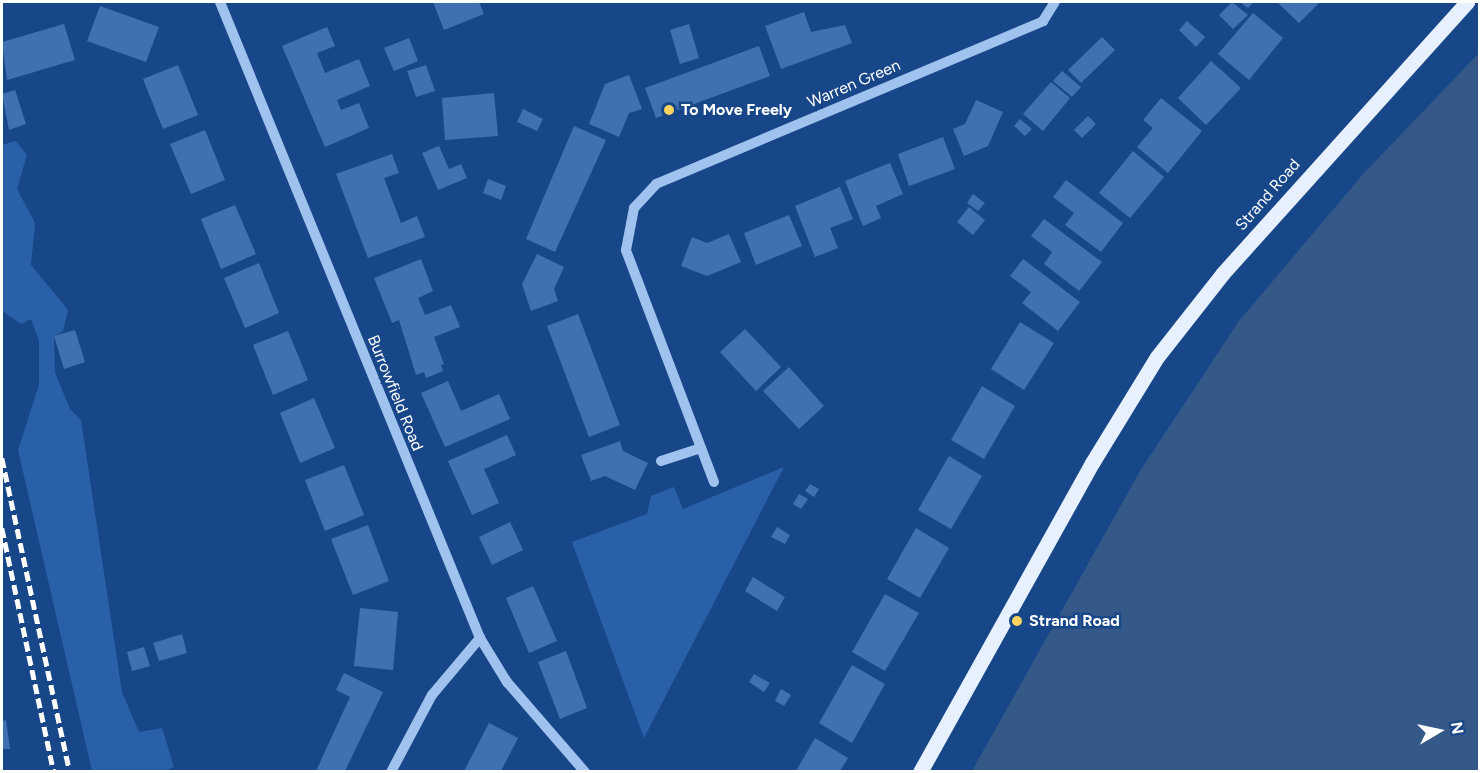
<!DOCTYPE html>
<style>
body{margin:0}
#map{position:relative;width:1481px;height:773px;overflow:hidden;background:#184789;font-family:Figtree,sans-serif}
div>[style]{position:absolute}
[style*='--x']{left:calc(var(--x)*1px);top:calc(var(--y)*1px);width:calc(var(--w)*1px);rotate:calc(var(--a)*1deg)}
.green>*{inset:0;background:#2a60a7}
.water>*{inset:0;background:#345888}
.building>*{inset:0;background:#4070b2}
.minor>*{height:10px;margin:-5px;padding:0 5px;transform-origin:5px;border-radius:5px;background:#a0c2ee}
.major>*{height:15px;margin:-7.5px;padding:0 7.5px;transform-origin:7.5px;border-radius:7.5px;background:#e7f0ff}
.rail>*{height:4.5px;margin-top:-2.25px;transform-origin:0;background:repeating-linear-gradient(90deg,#fff 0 10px,transparent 0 14.5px)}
.dots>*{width:16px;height:16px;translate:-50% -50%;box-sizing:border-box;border:3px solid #184789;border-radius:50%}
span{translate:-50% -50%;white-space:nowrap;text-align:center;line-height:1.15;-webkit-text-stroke:5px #184789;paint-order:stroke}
.street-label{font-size:16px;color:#fff}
.poi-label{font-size:16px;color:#fff;font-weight:700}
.left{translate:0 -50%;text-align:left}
.frame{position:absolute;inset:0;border:3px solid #fff;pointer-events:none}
.north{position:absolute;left:1409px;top:701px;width:60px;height:60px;-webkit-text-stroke:4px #184789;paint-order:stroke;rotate:81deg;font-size:16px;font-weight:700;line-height:24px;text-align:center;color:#fff}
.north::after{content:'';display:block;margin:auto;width:21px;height:27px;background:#fff;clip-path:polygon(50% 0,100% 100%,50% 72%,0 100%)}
</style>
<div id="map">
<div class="green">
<div style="clip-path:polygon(16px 141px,27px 155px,17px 189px,35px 223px,31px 265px,68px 310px,63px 331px,54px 337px,55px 373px,70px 409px,81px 420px,122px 692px,139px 732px,162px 728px,174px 767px,164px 771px,92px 771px,18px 450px,39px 385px,39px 341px,31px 319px,21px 324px,2px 311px,2px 145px)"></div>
<div style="clip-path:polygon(784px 467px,644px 738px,572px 542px,647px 514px,651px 496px,674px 487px,683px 509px)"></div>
</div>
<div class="water">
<div style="clip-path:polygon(1479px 53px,1479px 771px,972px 771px,1140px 471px,1239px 321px,1364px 173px)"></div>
</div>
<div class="building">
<div style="clip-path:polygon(433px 2px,479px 2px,484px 14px,444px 30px)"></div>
<div style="clip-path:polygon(1232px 2px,1248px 15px,1233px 29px,1219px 15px)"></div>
<div style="clip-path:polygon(1240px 2px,1254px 2px,1248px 8px)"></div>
<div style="clip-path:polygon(1277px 2px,1320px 2px,1299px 23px)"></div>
<div style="clip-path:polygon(100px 6px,159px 27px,146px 62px,87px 41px)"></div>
<div style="clip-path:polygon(804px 12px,811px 32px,845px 25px,852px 43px,781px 69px,765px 26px)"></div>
<div style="clip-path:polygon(1253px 13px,1283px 38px,1249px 80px,1218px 54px)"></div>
<div style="clip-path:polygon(1187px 21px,1205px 37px,1196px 47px,1179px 30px)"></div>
<div style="clip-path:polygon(64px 24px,75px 60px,7px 80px,2px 42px)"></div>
<div style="clip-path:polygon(689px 24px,699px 58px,680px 64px,670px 30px)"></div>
<div style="clip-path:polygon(327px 27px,335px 46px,317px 53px,325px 73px,359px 59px,370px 86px,337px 100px,341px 110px,359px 103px,369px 128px,325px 147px,282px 46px)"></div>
<div style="clip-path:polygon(1102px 37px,1115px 50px,1081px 83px,1068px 70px)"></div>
<div style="clip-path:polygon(409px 38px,418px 61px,394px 71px,384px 48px)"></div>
<div style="clip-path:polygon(759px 46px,770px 76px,656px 118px,645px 88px)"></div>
<div style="clip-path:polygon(1211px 61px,1241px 88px,1206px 125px,1178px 98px)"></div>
<div style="clip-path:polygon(178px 65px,198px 115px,163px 129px,143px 79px)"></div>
<div style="clip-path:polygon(426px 65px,435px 91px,416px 97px,407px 71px)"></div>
<div style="clip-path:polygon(1062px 71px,1081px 87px,1072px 97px,1053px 81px)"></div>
<div style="clip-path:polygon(629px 75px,642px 109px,629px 113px,619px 137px,589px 124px,605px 84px)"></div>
<div style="clip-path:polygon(1051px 82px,1070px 98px,1043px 131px,1023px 114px)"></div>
<div style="clip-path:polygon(15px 90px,26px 124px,9px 130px,2px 94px)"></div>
<div style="clip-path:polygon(494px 93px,498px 136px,445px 140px,442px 98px)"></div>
<div style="clip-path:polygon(1161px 98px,1202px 131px,1168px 173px,1137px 147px,1153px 128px,1143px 120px)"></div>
<div style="clip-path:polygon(976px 100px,1003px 112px,988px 146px,964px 156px,953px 129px,965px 124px)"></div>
<div style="clip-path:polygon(523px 109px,543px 119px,537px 131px,517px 122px)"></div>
<div style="clip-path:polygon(1088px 116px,1096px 124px,1082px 138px,1074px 130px)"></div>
<div style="clip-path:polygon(1020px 119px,1032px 129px,1025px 136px,1014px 126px)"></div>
<div style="clip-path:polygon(574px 126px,606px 140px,555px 252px,526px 239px)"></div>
<div style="clip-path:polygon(205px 130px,225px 180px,191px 194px,170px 144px)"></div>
<div style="clip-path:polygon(943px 137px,955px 169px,909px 186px,898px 154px)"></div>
<div style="clip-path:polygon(439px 146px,449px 169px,461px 164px,467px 178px,438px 190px,422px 153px)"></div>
<div style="clip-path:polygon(1133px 151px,1164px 177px,1130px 218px,1099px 193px)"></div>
<div style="clip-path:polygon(392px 154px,399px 173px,384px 178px,401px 223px,417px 216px,425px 237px,368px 258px,336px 174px)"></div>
<div style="clip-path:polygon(890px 163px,903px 194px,876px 206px,881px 218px,863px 226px,845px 181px)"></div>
<div style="clip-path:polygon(488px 179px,506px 186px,501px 200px,483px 193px)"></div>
<div style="clip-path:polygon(1066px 180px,1123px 223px,1101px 252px,1065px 225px,1074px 213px,1053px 197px)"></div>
<div style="clip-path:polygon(840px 187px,853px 219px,830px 228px,838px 248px,815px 257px,795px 206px)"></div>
<div style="clip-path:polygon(973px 194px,985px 203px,978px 211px,967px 203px)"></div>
<div style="clip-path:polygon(235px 205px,256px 254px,221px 269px,201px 219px)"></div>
<div style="clip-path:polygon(969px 207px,985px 220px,973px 235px,957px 222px)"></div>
<div style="clip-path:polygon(789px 215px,802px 246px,756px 265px,744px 233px)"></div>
<div style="clip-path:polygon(1044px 219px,1102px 262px,1079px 291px,1044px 264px,1052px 252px,1031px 236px)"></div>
<div style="clip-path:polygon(729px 234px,741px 262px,707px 276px,681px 266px,692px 237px,707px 243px)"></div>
<div style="clip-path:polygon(537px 254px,564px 267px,554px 289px,558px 301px,531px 311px,522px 284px)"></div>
<div style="clip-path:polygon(421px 259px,433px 291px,418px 298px,425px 315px,451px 305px,460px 327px,434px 337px,444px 364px,441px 365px,443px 371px,426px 378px,424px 372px,416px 375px,399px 320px,392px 323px,374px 278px)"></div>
<div style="clip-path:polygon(1023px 259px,1080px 302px,1058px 331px,1022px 303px,1031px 292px,1010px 276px)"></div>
<div style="clip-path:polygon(259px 263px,279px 313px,245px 328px,224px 278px)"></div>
<div style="clip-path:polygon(578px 314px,620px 425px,589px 437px,547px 326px)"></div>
<div style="clip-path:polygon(1020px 322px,1054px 343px,1024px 390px,991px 369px)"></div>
<div style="clip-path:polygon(745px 329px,781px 367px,756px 391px,720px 352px)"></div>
<div style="clip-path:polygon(75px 330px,85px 362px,64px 369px,54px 336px)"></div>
<div style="clip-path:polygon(288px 331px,308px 380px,273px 395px,253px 345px)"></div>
<div style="clip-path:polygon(789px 367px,824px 406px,799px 429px,763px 391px)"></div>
<div style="clip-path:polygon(448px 381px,461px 411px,499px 394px,510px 419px,445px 447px,421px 393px)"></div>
<div style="clip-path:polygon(982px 386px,1015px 406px,984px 459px,951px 440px)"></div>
<div style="clip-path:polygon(314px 398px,335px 448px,300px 463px,280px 413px)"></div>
<div style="clip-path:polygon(507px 435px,516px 455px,484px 469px,499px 503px,472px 515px,448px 461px)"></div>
<div style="clip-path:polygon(620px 441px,623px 451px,648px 463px,635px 490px,605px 476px,591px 481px,581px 455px)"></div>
<div style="clip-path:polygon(949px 456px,982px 476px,951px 529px,918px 510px)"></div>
<div style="clip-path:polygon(344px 465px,364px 515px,325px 531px,305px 480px)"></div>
<div style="clip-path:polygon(810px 484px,819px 489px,814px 497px,805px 491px)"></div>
<div style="clip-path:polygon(799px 494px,808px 499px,801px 509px,793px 504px)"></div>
<div style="clip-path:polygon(510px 522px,523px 550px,492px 565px,479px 537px)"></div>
<div style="clip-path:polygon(368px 525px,389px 581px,353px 595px,331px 539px)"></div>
<div style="clip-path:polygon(777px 527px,790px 535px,785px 544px,771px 537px)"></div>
<div style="clip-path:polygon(916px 528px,949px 548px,920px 598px,887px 579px)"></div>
<div style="clip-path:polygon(753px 577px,785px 597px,777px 611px,745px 591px)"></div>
<div style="clip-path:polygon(533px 586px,557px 641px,529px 653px,506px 598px)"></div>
<div style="clip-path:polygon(885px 594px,919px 613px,885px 671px,852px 652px)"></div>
<div style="clip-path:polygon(360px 608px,398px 612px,393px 670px,354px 666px)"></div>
<div style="clip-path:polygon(182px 634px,187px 653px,159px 661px,153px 643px)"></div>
<div style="clip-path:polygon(144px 647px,150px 666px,132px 671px,127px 652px)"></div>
<div style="clip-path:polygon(566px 651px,587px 708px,560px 719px,538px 662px)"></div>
<div style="clip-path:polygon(852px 665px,885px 684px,852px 743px,819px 723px)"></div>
<div style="clip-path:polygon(344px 673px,383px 692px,345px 771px,316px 771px,350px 697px,336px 690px)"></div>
<div style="clip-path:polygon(754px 674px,770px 683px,764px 692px,749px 682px)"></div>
<div style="clip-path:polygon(781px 689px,791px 695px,784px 706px,775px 701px)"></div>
<div style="clip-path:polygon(6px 720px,10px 749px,2px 749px,2px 721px)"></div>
<div style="clip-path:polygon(489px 723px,518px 738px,501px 771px,464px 771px)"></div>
<div style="clip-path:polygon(815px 738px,848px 758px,840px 771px,796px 771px)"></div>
</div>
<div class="minor">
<div style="--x:220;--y:2;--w:687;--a:67.77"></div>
<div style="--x:480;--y:638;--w:52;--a:58.5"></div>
<div style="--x:507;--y:682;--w:119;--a:49.1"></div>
<div style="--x:661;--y:461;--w:42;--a:-18"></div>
<div style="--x:714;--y:482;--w:248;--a:-110.8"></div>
<div style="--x:626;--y:250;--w:43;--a:-79.2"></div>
<div style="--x:634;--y:208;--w:33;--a:-47"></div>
<div style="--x:656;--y:184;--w:420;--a:-22.8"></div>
<div style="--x:1043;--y:21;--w:22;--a:-58"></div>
<div style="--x:391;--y:772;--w:87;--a:-62"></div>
<div style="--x:432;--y:695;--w:75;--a:-49.9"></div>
</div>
<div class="major">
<div style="--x:920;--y:772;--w:354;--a:-60.9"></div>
<div style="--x:1092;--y:463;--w:124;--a:-58.5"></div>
<div style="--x:1157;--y:357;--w:107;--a:-51.8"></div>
<div style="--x:1223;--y:273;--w:365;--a:-48"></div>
</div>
<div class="rail">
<div style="--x:2;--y:458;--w:321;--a:77.8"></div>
<div style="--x:2;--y:528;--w:249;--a:78"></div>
</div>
<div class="dots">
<div style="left:669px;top:110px;background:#ffd35d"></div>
<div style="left:1017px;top:621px;background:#ffd35d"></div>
</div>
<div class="street-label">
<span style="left:854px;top:84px;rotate:-23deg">Warren Green</span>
<span style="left:1268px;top:195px;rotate:-49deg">Strand Road</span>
<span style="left:395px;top:393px;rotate:68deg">Burrowfield Road</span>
</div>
<div class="poi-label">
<span class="left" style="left:681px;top:110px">To Move Freely</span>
<span class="left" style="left:1029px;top:621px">Strand Road</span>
</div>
<div class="frame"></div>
<div class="north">N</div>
</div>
